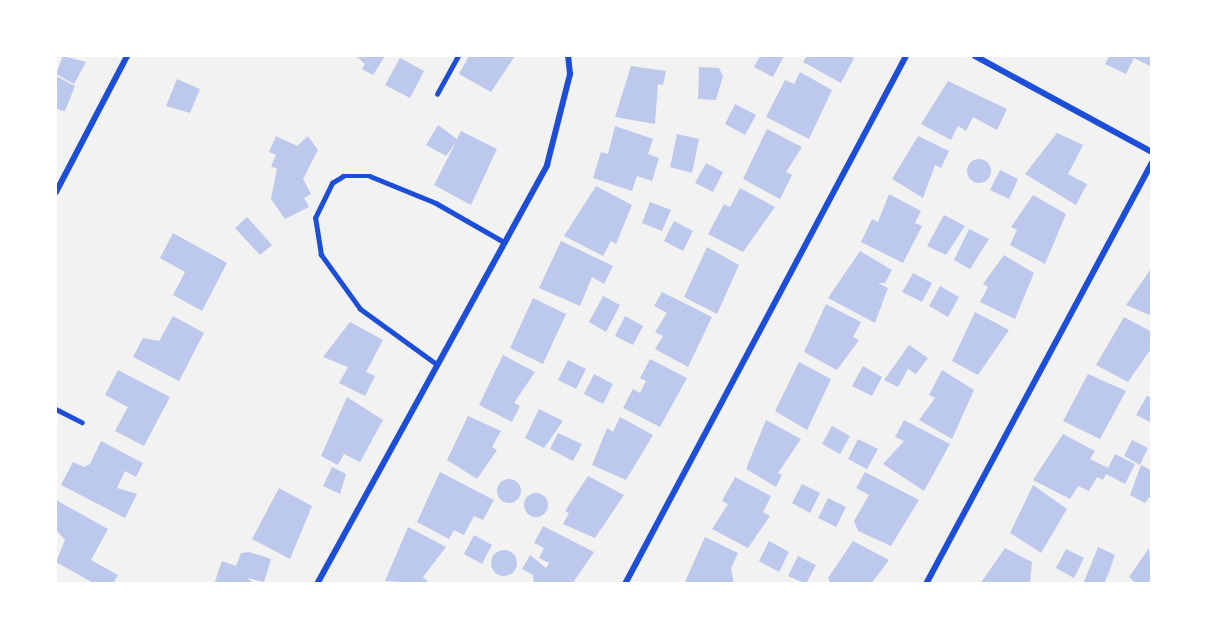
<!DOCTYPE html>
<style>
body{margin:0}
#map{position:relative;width:1207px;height:639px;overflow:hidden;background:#f2f2f2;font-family:Raleway,sans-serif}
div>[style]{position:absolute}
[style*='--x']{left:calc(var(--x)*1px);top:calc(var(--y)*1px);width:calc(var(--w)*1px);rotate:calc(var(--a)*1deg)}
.building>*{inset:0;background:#bdc9ec}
.round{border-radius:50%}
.service>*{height:4.5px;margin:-2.25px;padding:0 2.25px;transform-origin:2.25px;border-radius:2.25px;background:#1d4ed8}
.minor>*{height:6px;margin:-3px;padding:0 3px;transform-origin:3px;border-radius:3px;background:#1d4ed8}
span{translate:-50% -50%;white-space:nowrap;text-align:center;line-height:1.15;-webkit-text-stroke:4.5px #fff;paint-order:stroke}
.frame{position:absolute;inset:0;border:57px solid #fff;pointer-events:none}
</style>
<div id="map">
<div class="building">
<div style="clip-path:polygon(63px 56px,86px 62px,74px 84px,56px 74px)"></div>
<div style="clip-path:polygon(356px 56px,385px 56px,373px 75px,362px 69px,365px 64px)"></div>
<div style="clip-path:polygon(469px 56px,515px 56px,491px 92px,459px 74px)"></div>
<div style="clip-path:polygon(760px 56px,784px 56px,773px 77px,754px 67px)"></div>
<div style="clip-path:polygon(807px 56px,849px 56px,854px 58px,841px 83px,803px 62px)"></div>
<div style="clip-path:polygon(1109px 56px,1152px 56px,1152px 67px,1134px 58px,1126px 74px,1105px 64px)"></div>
<div style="clip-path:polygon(400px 58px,424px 71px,410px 98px,385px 85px)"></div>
<div style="clip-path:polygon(631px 66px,666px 71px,663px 85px,658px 84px,655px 124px,615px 117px)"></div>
<div style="clip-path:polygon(699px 67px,719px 68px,723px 76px,716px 100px,698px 99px)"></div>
<div style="clip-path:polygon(800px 72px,832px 90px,809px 139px,766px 117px,785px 80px,794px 84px)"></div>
<div style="clip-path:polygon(56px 76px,75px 86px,65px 111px,56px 109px)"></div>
<div style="clip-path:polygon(177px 79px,200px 89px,190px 113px,166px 106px)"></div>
<div style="clip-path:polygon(948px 81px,1007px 109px,997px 130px,973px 117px,966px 131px,958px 126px,951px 140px,921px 124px)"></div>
<div style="clip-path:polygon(735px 104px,756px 115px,745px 135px,725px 124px)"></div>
<div style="clip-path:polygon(438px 125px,457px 139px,461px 131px,497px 149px,471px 205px,434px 185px,456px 142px,446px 156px,426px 145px)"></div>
<div style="clip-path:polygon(615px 126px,653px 139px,648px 154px,659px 158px,652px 181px,637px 176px,632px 191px,593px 178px,601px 152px,608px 154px)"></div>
<div style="clip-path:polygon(767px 129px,802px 147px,786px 172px,792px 175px,780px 199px,743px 179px)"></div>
<div style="clip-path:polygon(1057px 133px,1083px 145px,1068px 174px,1087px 184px,1076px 205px,1025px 174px)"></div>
<div style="clip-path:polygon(677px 134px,699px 139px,692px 173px,670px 167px)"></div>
<div style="clip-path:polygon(276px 136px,297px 146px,308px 136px,318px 150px,303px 179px,311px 194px,304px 198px,309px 207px,285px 219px,271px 199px,277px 169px,271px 166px,276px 155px,269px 152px)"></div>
<div style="clip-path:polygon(918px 136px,949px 151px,941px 168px,935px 165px,923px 198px,892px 179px)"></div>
<div class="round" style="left:967px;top:159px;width:24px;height:24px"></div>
<div style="clip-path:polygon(706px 163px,723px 172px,713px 192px,695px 183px)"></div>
<div style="clip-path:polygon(1000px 170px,1018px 179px,1009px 199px,990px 190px)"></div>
<div style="clip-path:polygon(596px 186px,632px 205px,616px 244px,611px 241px,603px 256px,564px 236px)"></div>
<div style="clip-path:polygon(740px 188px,775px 207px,743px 252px,708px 234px,724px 204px,730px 207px)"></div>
<div style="clip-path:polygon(889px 194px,921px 211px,915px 223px,922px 226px,903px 263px,861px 242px,872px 219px,878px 222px)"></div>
<div style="clip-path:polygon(1033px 195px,1066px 214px,1045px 264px,1010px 245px,1017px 230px,1011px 227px)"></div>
<div style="clip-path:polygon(650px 202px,671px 210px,662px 231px,642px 223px)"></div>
<div style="clip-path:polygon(944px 215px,965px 226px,946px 255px,927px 246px)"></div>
<div style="clip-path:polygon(247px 217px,272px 245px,260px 255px,235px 228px)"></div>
<div style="clip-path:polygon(674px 221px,693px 231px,683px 251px,664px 241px)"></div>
<div style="clip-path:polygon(969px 229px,989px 239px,970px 269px,954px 260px)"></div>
<div style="clip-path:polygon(173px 233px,227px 263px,202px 311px,173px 295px,185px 272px,160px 258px)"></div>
<div style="clip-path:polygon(561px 241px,613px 266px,604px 284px,592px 277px,580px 306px,539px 288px)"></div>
<div style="clip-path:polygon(707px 247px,739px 265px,717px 314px,684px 297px)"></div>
<div style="clip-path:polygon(860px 251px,892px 270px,885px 283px,878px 283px,888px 288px,875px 323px,828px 298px)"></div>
<div style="clip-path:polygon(1004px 255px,1034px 273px,1015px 319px,980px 302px,988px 287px,983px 284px)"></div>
<div style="clip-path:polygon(1152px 267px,1152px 316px,1126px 305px)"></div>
<div style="clip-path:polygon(913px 273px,932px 283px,922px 302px,902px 292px)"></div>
<div style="clip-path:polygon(940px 286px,959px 297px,948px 317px,929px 306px)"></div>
<div style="clip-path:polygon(662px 292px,712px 317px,688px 367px,655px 349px,663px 336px,655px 332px,667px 313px,654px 306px)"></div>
<div style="clip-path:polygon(603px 296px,620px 305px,606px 332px,589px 322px)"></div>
<div style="clip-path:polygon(533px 298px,566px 314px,543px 364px,510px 348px)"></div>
<div style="clip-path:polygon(826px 304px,861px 322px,853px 337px,859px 340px,837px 370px,804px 352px)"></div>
<div style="clip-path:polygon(975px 312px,1009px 330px,978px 375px,952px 361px)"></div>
<div style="clip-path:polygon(173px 316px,204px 333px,179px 381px,133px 357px,143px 338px,159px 341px)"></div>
<div style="clip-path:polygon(625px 316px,643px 326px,633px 345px,615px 336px)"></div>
<div style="clip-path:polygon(1124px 317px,1152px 332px,1151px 349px,1128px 382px,1096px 365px)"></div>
<div style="clip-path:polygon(350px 322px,383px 340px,366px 372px,375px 376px,365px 396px,339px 383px,348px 367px,323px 357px)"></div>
<div style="clip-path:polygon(909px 345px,928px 358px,916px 374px,908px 369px,898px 387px,884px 380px)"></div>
<div style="clip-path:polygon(503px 355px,535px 372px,514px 403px,520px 406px,512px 422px,479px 405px)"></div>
<div style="clip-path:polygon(650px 359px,687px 378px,660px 427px,623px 408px,633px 389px,640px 393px,646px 381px,640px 378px)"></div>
<div style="clip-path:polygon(568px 360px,586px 369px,576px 389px,558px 380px)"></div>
<div style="clip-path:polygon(799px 362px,831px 379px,807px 430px,775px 411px)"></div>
<div style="clip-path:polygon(863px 366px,882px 377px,872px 396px,852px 386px)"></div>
<div style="clip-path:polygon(118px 370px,170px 397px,144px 446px,115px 431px,128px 407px,105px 395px)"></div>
<div style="clip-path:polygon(942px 370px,974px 390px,952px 439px,919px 420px,935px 398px,929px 395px)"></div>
<div style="clip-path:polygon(594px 374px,613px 384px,603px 404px,584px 394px)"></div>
<div style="clip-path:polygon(1088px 374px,1126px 391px,1100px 439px,1063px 421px)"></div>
<div style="clip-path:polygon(1147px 396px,1152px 398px,1152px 423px,1136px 415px)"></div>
<div style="clip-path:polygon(347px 397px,383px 420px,360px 462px,344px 454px,338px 465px,321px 456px)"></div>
<div style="clip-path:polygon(539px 409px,563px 421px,544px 448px,525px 438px)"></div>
<div style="clip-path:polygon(468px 416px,501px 431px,492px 447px,497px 450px,477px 479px,447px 460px)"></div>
<div style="clip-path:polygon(620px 417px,653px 435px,626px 480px,592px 465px,607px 428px,613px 432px)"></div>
<div style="clip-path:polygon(766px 420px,801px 439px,778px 473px,782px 475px,776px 487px,746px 469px)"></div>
<div style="clip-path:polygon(904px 420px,950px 444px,924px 491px,883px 464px,904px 441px,895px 437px)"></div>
<div style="clip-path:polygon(832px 426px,850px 436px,840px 454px,822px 444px)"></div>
<div style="clip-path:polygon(558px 433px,582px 444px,573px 461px,550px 449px)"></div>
<div style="clip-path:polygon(1063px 434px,1095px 451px,1090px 459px,1108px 468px,1115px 454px,1135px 464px,1125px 484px,1106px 474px,1103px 480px,1097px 477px,1089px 491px,1078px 486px,1070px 499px,1033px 480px)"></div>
<div style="clip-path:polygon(858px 439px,878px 449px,867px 469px,848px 459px)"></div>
<div style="clip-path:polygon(1132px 440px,1148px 448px,1140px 465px,1124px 456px)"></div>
<div style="clip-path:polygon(101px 441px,143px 463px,136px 477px,125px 471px,117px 488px,137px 494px,125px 518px,61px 485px,73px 462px,84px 467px,90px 464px)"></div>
<div style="clip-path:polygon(1141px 465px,1152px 471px,1152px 494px,1145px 503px,1130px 495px)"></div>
<div style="clip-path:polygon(332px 467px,346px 474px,340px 494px,323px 486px)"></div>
<div style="clip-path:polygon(440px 472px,494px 500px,483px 520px,474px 516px,464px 535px,454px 530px,449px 539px,417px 522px)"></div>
<div style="clip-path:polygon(865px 472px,919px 500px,891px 546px,858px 531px,854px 521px,869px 495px,856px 488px)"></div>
<div style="clip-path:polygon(588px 476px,624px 495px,595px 538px,563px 524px,569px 513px,565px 511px)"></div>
<div style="clip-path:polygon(735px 477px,771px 496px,763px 512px,770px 516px,748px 548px,712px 529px,728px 504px,722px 501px)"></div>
<div class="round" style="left:497px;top:479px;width:24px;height:24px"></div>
<div style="clip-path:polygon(802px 484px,820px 493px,810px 513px,792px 503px)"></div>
<div style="clip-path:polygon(1033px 485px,1067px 509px,1041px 553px,1010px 533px)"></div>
<div style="clip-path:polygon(279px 488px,312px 506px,290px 559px,252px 539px)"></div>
<div class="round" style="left:524px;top:493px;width:24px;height:24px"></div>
<div style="clip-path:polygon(828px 498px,846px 507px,836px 527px,818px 518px)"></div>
<div style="clip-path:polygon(56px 500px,108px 529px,91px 560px,118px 575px,113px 584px,95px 584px,56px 562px,65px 540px,56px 530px)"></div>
<div style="clip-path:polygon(543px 526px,594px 552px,572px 584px,534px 584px,533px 575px,522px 569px,530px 555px,546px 568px,549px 563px,539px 558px,544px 548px,534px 543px)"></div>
<div style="clip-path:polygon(408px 527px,446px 547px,423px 577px,430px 584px,385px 581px)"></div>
<div style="clip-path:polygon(474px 535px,492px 545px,482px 564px,464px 554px)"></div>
<div style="clip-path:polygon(705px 537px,738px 553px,731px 568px,734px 584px,684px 584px)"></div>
<div style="clip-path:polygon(769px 541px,789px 552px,779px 572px,759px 561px)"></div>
<div style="clip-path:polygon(853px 541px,889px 560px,871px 584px,831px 584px,828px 578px)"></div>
<div style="clip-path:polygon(1098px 547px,1115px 555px,1109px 572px,1104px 584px,1083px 584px)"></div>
<div style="clip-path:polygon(1005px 548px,1032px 562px,1030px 584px,980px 584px)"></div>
<div style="clip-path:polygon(1149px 548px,1152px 584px,1137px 584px,1129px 577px)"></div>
<div style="clip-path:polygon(1066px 549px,1084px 558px,1074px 578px,1056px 568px)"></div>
<div class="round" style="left:491px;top:550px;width:26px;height:26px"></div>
<div style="clip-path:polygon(249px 552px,271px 559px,264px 582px,247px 578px,255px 584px,214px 584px,222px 561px,236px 566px,241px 553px)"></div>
<div style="clip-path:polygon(798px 556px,816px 565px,806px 584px,788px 576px)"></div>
</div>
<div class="service">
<div style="--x:437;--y:94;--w:43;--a:-61.1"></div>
<div style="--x:437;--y:365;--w:95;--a:-144"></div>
<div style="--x:360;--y:309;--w:67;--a:-125.8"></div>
<div style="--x:321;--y:255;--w:37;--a:-99"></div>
<div style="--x:315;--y:218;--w:39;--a:-64"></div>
<div style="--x:332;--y:183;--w:13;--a:-32"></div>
<div style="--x:343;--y:176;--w:27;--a:0"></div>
<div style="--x:370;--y:176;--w:71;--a:22.2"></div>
<div style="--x:436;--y:203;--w:78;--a:29.8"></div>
<div style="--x:56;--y:409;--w:29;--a:27"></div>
</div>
<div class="minor">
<div style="--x:975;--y:56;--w:201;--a:28.5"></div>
<div style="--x:56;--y:192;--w:153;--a:-62.4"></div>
<div style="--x:317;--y:584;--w:478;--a:-61.2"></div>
<div style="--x:547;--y:165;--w:94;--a:-75.8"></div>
<div style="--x:570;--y:74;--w:18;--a:-96"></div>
<div style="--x:625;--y:584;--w:598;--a:-61.98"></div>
<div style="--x:926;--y:584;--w:478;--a:-61.8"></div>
</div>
<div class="frame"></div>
</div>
